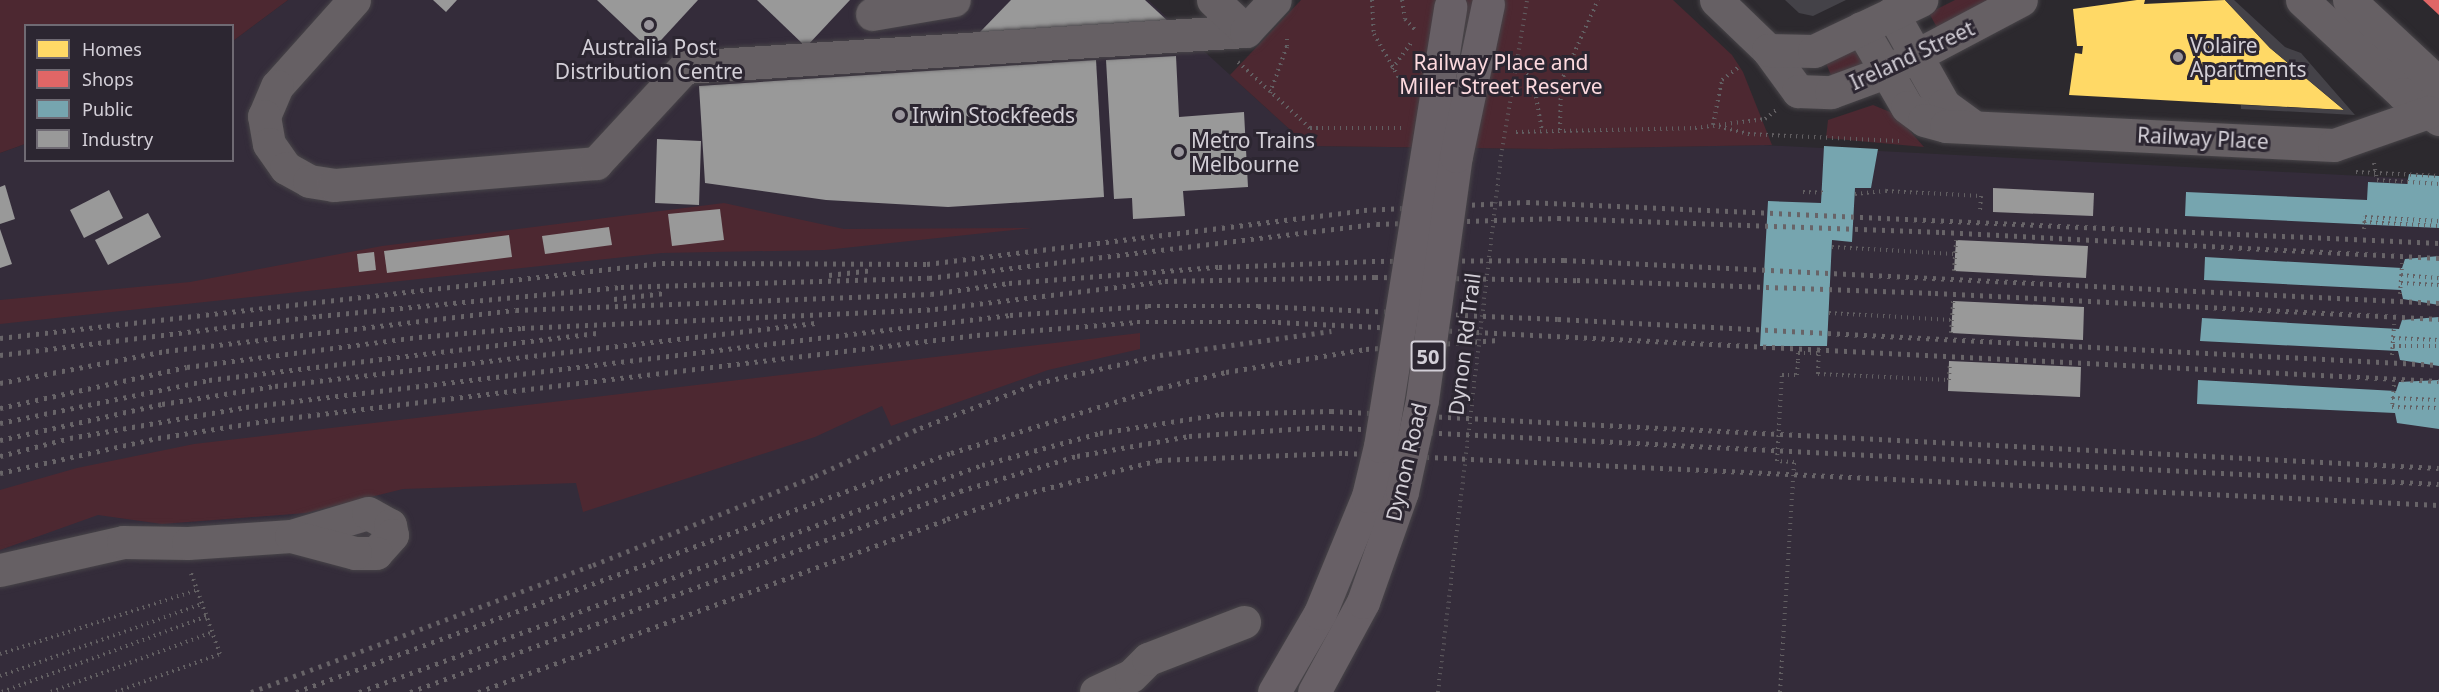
<!DOCTYPE html>
<style>
body{margin:0}
#map{position:relative;width:2439px;height:692px;overflow:hidden;background:#2c292e;font-family:"Noto Sans",sans-serif}
div>[style]{position:absolute}
[style*='--x']{left:calc(var(--x)*1px);top:calc(var(--y)*1px);width:calc(var(--w)*1px);rotate:calc(var(--a)*1deg)}
.built>*{inset:0;background:#342c3a}
.green>*{inset:0;background:#4d2831}
.homes>*{inset:0;background:#ffd966}
.shops>*{inset:0;background:#e06666}
.public>*{inset:0;background:#76a5af}
.industry>*{inset:0;background:#999}
.building>*{inset:0;background:#444248}
.path>*{height:4px;margin-top:-2px;transform-origin:0;background:repeating-linear-gradient(90deg,#625f62 0 1.5px,transparent 0 6px)}
.roads{filter:drop-shadow(0 0 2px #474448) drop-shadow(0 0 2px #474448)}
.minor>*{height:33px;margin:-16.5px;padding:0 16.5px;transform-origin:16.5px;border-radius:16.5px;background:#666064}
.rail>*{height:4.5px;margin-top:-2.25px;transform-origin:0;background:repeating-linear-gradient(90deg,#686468 0 3px,transparent 0 9px)}
.path-bridge>*{height:4px;margin-top:-2px;transform-origin:0;background:repeating-linear-gradient(90deg,#625f62 0 1.5px,transparent 0 6px)}
.bridges{filter:drop-shadow(0 0 2px #474448) drop-shadow(0 0 2px #474448)}
.major-bridge>*{height:33px;margin:-16.5px;padding:0 16.5px;transform-origin:16.5px;border-radius:16.5px;background:#686066}
.dots>*{width:16px;height:16px;translate:-50% -50%;box-sizing:border-box;border:3px solid #2c2631;border-radius:50%}
span{translate:-50% -50%;white-space:nowrap;text-align:center;line-height:1.15;-webkit-text-stroke:6px #2c2631;paint-order:stroke}
.shield-label span{padding:2px 4px;background:#2c2631;border:2px solid;border-radius:4px;-webkit-text-stroke-width:0}
.shield-label{font-size:20px;color:#d3cfd7;font-weight:700}
.poi-label{font-size:21px;color:#d3cfd7}
.left{translate:0 -50%;text-align:left}
.street-label{font-size:21px;color:#d3cfd7}
.park-label{font-size:21px;color:#fcd9de}
.legend{position:absolute;left:24px;top:24px;width:210px;height:138px;box-sizing:border-box;background:#2c2631;border:2px solid #6f6a73;margin:0;padding:8px 10px;list-style:none;font-size:18px;color:#d3cfd7}
.legend li{display:flex;align-items:center;gap:12px;height:30px}
.legend b{width:30px;border:2px solid #6f6a73}
</style>
<div id="map">
<div class="built">
<div style="clip-path:polygon(288px 0,1148px 0,1308px 146px,1551px 149px,1763px 145px,2439px 180px,2439px 692px,0 692px,0 153px,25px 144px,26px 160px,232px 160px,233px 41px)"></div>
</div>
<div class="green">
<div style="clip-path:polygon(0 0,288px 0,233px 41px,232px 26px,26px 26px,25px 144px,0 153px)"></div>
<div style="clip-path:polygon(1301px 0,1673px 0,1732px 55px,1743px 72px,1772px 145px,1551px 149px,1308px 146px,1230px 75px)"></div>
<div style="clip-path:polygon(1955px 0,2004px 0,1940px 33px,1929px 13px)"></div>
<div style="clip-path:polygon(1857px 48px,1870px 70px,1834px 83px,1826px 63px)"></div>
<div style="clip-path:polygon(1873px 105px,1895px 114px,1924px 147px,1826px 138px,1828px 120px)"></div>
<div style="clip-path:polygon(724px 203px,844px 229px,1032px 228px,825px 250px,662px 253px,0 324px,0 300px,190px 282px,382px 246px)"></div>
<div style="clip-path:polygon(1140px 333px,1140px 349px,1048px 370px,891px 426px,882px 406px,815px 437px,583px 512px,576px 483px,403px 489px,306px 513px,162px 524px,98px 515px,0 550px,0 490px,77px 468px,194px 444px)"></div>
</div>
<div class="homes">
<div style="clip-path:polygon(2137px 0,2145px 0,2144px 4px,2225px 0,2270px 48px,2344px 110px,2069px 95px,2075px 53px,2082px 54px,2083px 46px,2077px 46px,2073px 9px)"></div>
</div>
<div class="shops">
<div style="clip-path:polygon(2423px 0,2439px 0,2439px 15px)"></div>
</div>
<div class="public">
<div style="clip-path:polygon(1824px 146px,1878px 149px,1871px 188px,1855px 188px,1852px 242px,1832px 240px,1827px 346px,1760px 346px,1768px 201px,1821px 203px)"></div>
<div style="clip-path:polygon(2409px 174px,2439px 176px,2439px 228px,2185px 216px,2186px 192px,2367px 200px,2368px 182px,2407px 184px)"></div>
<div style="clip-path:polygon(2439px 256px,2439px 305px,2403px 299px,2401px 290px,2204px 280px,2205px 257px,2402px 268px,2405px 259px)"></div>
<div style="clip-path:polygon(2439px 317px,2439px 366px,2400px 360px,2398px 351px,2200px 341px,2202px 318px,2399px 329px,2402px 320px)"></div>
<div style="clip-path:polygon(2198px 380px,2396px 391px,2399px 382px,2439px 380px,2439px 429px,2397px 423px,2395px 413px,2197px 404px)"></div>
</div>
<div class="industry">
<div style="clip-path:polygon(433px 0,457px 0,446px 12px)"></div>
<div style="clip-path:polygon(597px 0,698px 0,651px 51px)"></div>
<div style="clip-path:polygon(757px 0,850px 0,806px 47px)"></div>
<div style="clip-path:polygon(1011px 0,1145px 0,1170px 23px,979px 33px)"></div>
<div style="clip-path:polygon(1176px 56px,1179px 117px,1244px 112px,1248px 187px,1183px 191px,1185px 216px,1133px 219px,1132px 198px,1114px 199px,1106px 60px)"></div>
<div style="clip-path:polygon(1096px 60px,1104px 197px,948px 207px,826px 200px,705px 183px,699px 86px)"></div>
<div style="clip-path:polygon(657px 139px,701px 141px,699px 205px,655px 203px)"></div>
<div style="clip-path:polygon(5px 185px,15px 219px,0 224px,0 187px)"></div>
<div style="clip-path:polygon(1993px 188px,2094px 193px,2093px 216px,1993px 212px)"></div>
<div style="clip-path:polygon(109px 190px,123px 218px,84px 238px,70px 210px)"></div>
<div style="clip-path:polygon(720px 209px,724px 240px,672px 246px,668px 214px)"></div>
<div style="clip-path:polygon(148px 213px,161px 237px,108px 265px,95px 240px)"></div>
<div style="clip-path:polygon(609px 227px,612px 245px,545px 254px,542px 236px)"></div>
<div style="clip-path:polygon(0 229px,12px 264px,0 268px)"></div>
<div style="clip-path:polygon(509px 235px,512px 257px,387px 273px,384px 251px)"></div>
<div style="clip-path:polygon(1956px 240px,2088px 246px,2086px 278px,1954px 271px)"></div>
<div style="clip-path:polygon(374px 252px,376px 270px,359px 272px,357px 254px)"></div>
<div style="clip-path:polygon(1953px 301px,2084px 307px,2083px 340px,1951px 333px)"></div>
<div style="clip-path:polygon(1949px 361px,2081px 367px,2080px 397px,1948px 391px)"></div>
</div>
<div class="building">
<div style="clip-path:polygon(1785px 0,1846px 0,1813px 16px,1799px 13px)"></div>
<div style="clip-path:polygon(2225px 0,2234px 0,2285px 47px,2301px 53px,2355px 115px,2241px 109px,2241px 105px,2344px 110px,2270px 48px)"></div>
</div>
<div class="path">
<div style="--x:1372;--y:0;--w:34;--a:87"></div>
<div style="--x:1374;--y:34;--w:64;--a:60.3"></div>
<div style="--x:1402;--y:0;--w:19;--a:81"></div>
<div style="--x:1405;--y:19;--w:16;--a:47"></div>
<div style="--x:1508;--y:60;--w:17;--a:31"></div>
<div style="--x:1523;--y:69;--w:19;--a:55"></div>
<div style="--x:1534;--y:85;--w:47;--a:80.1"></div>
<div style="--x:1238;--y:62;--w:98;--a:42.5"></div>
<div style="--x:1310;--y:128;--w:92;--a:0"></div>
<div style="--x:1392;--y:69;--w:34;--a:-54"></div>
<div style="--x:1270;--y:93;--w:50;--a:-70.1"></div>
<div style="--x:1287;--y:46;--w:12;--a:-90"></div>
<div style="--x:1713;--y:125;--w:36;--a:14"></div>
<div style="--x:1748;--y:134;--w:151;--a:2.7"></div>
<div style="--x:1713;--y:125;--w:46;--a:-78.7"></div>
<div style="--x:1722;--y:80;--w:23;--a:-38"></div>
<div style="--x:1560;--y:130;--w:48;--a:-88.8"></div>
<div style="--x:1561;--y:82;--w:90;--a:-65.7"></div>
<div style="--x:1516;--y:132;--w:179;--a:-1.3"></div>
<div style="--x:1695;--y:128;--w:71;--a:-7.3"></div>
<div style="--x:1765;--y:119;--w:14;--a:-39"></div>
<div style="--x:2374;--y:163;--w:17;--a:80"></div>
<div style="--x:2377;--y:180;--w:62;--a:3.7"></div>
<div style="--x:2356;--y:172;--w:83;--a:2.8"></div>
<div style="--x:1803;--y:192;--w:24;--a:2"></div>
<div style="--x:1855;--y:194;--w:31;--a:-6"></div>
<div style="--x:1886;--y:191;--w:95;--a:3"></div>
<div style="--x:1981;--y:196;--w:15;--a:94"></div>
<div style="--x:2364;--y:222;--w:75;--a:3.1"></div>
<div style="--x:2364;--y:229;--w:12;--a:-85"></div>
<div style="--x:2365;--y:217;--w:74;--a:3.1"></div>
<div style="--x:1832;--y:247;--w:122;--a:3.3"></div>
<div style="--x:1954;--y:271;--w:31;--a:-86"></div>
<div style="--x:2401;--y:275;--w:38;--a:5"></div>
<div style="--x:2401;--y:283;--w:38;--a:3"></div>
<div style="--x:2400;--y:294;--w:31;--a:-86"></div>
<div style="--x:1829;--y:313;--w:123;--a:3.3"></div>
<div style="--x:1951;--y:333;--w:32;--a:-86"></div>
<div style="--x:2393;--y:338;--w:46;--a:2.5"></div>
<div style="--x:2393;--y:346;--w:46;--a:0"></div>
<div style="--x:2392;--y:355;--w:31;--a:-86"></div>
<div style="--x:1798;--y:360;--w:7;--a:-90"></div>
<div style="--x:1798;--y:353;--w:20;--a:0"></div>
<div style="--x:1818;--y:374;--w:131;--a:2.6"></div>
<div style="--x:1949;--y:380;--w:18;--a:-87"></div>
<div style="--x:2394;--y:385;--w:22;--a:95"></div>
<div style="--x:2392;--y:407;--w:47;--a:1.2"></div>
<div style="--x:2392;--y:398;--w:47;--a:2.4"></div>
<div style="--x:0;--y:654;--w:207;--a:-18"></div>
<div style="--x:0;--y:676;--w:214;--a:-19.6"></div>
<div style="--x:2;--y:692;--w:219;--a:-20.3"></div>
<div style="--x:51;--y:692;--w:173;--a:-20.3"></div>
<div style="--x:116;--y:692;--w:111;--a:-20.1"></div>
<div style="--x:220;--y:654;--w:86;--a:-109.7"></div>
</div>
<div class="roads">
<div class="minor">
<div style="--x:354;--y:0;--w:115;--a:131.8"></div>
<div style="--x:277;--y:86;--w:33;--a:113"></div>
<div style="--x:264;--y:116;--w:28;--a:80"></div>
<div style="--x:269;--y:144;--w:29;--a:55"></div>
<div style="--x:286;--y:168;--w:26;--a:29"></div>
<div style="--x:309;--y:181;--w:25;--a:9"></div>
<div style="--x:334;--y:185;--w:263;--a:-4.8"></div>
<div style="--x:596;--y:163;--w:131;--a:-47.2"></div>
<div style="--x:685;--y:67;--w:562;--a:-3.67"></div>
<div style="--x:1213;--y:0;--w:45;--a:43.2"></div>
<div style="--x:1716;--y:0;--w:72;--a:43.9"></div>
<div style="--x:1768;--y:50;--w:51;--a:53.8"></div>
<div style="--x:1798;--y:91;--w:33;--a:2"></div>
<div style="--x:1831;--y:92;--w:55;--a:-20.1"></div>
<div style="--x:1883;--y:73;--w:156;--a:-27.9"></div>
<div style="--x:2302;--y:0;--w:138;--a:42.9"></div>
<div style="--x:2403;--y:94;--w:44;--a:34.8"></div>
<div style="--x:2349;--y:0;--w:123;--a:43"></div>
<div style="--x:1892;--y:13;--w:106;--a:60.5"></div>
<div style="--x:1944;--y:105;--w:37;--a:36"></div>
<div style="--x:872;--y:14;--w:83;--a:-9.7"></div>
<div style="--x:1861;--y:28;--w:91;--a:59.8"></div>
<div style="--x:1907;--y:107;--w:21;--a:37"></div>
<div style="--x:1924;--y:120;--w:23;--a:15"></div>
<div style="--x:1946;--y:126;--w:388;--a:2.8"></div>
<div style="--x:2334;--y:145;--w:100;--a:-19.3"></div>
<div style="--x:1246;--y:31;--w:42;--a:-46.9"></div>
<div style="--x:1768;--y:50;--w:46;--a:1.2"></div>
<div style="--x:1814;--y:51;--w:119;--a:-25.5"></div>
<div style="--x:0;--y:570;--w:126;--a:-12.8"></div>
<div style="--x:123;--y:542;--w:65;--a:0.9"></div>
<div style="--x:188;--y:543;--w:103;--a:-3.9"></div>
<div style="--x:291;--y:536;--w:80;--a:-16.6"></div>
<div style="--x:368;--y:513;--w:25;--a:29"></div>
<div style="--x:390;--y:525;--w:10;--a:79"></div>
<div style="--x:392;--y:535;--w:24;--a:132"></div>
<div style="--x:376;--y:553;--w:21;--a:180"></div>
<div style="--x:355;--y:553;--w:66;--a:-165.1"></div>
<div style="--x:1096;--y:692;--w:38;--a:-25"></div>
<div style="--x:1131;--y:676;--w:24;--a:-45"></div>
<div style="--x:1148;--y:659;--w:103;--a:-21.1"></div>
</div>
</div>
<div class="rail">
<div style="--x:829;--y:275;--w:44;--a:-6.5"></div>
<div style="--x:614;--y:299;--w:51;--a:-6.7"></div>
<div style="--x:0;--y:338;--w:666;--a:-6.46"></div>
<div style="--x:662;--y:263;--w:265;--a:0.2"></div>
<div style="--x:927;--y:264;--w:440;--a:-7"></div>
<div style="--x:1364;--y:210;--w:163;--a:-2.8"></div>
<div style="--x:1527;--y:202;--w:913;--a:2.57"></div>
<div style="--x:0;--y:355;--w:321;--a:-7"></div>
<div style="--x:319;--y:316;--w:303;--a:-5.5"></div>
<div style="--x:621;--y:287;--w:308;--a:-1.7"></div>
<div style="--x:929;--y:278;--w:451;--a:-6.9"></div>
<div style="--x:1377;--y:224;--w:181;--a:-1.9"></div>
<div style="--x:1558;--y:218;--w:384;--a:2.1"></div>
<div style="--x:1942;--y:232;--w:498;--a:3"></div>
<div style="--x:0;--y:383;--w:169;--a:-10.9"></div>
<div style="--x:166;--y:351;--w:352;--a:-6.7"></div>
<div style="--x:516;--y:310;--w:415;--a:-2.2"></div>
<div style="--x:931;--y:294;--w:79;--a:-8"></div>
<div style="--x:1009;--y:283;--w:211;--a:-4.4"></div>
<div style="--x:1219;--y:267;--w:153;--a:-2.2"></div>
<div style="--x:1372;--y:261;--w:192;--a:-0.3"></div>
<div style="--x:1564;--y:260;--w:876;--a:2.81"></div>
<div style="--x:0;--y:408;--w:191;--a:-12.4"></div>
<div style="--x:187;--y:367;--w:234;--a:-7.4"></div>
<div style="--x:419;--y:337;--w:103;--a:-5"></div>
<div style="--x:522;--y:328;--w:413;--a:-2.6"></div>
<div style="--x:935;--y:309;--w:232;--a:-6.9"></div>
<div style="--x:1165;--y:281;--w:210;--a:-1.1"></div>
<div style="--x:1375;--y:277;--w:202;--a:0.9"></div>
<div style="--x:1577;--y:280;--w:358;--a:2.1"></div>
<div style="--x:1935;--y:293;--w:505;--a:2.95"></div>
<div style="--x:0;--y:423;--w:213;--a:-11.6"></div>
<div style="--x:209;--y:380;--w:393;--a:-6.9"></div>
<div style="--x:0;--y:440;--w:166;--a:-12.5"></div>
<div style="--x:162;--y:404;--w:114;--a:-9.1"></div>
<div style="--x:275;--y:386;--w:544;--a:-6.65"></div>
<div style="--x:0;--y:456;--w:72;--a:-14.4"></div>
<div style="--x:70;--y:438;--w:179;--a:-10"></div>
<div style="--x:246;--y:407;--w:770;--a:-6.87"></div>
<div style="--x:1010;--y:315;--w:138;--a:-3.7"></div>
<div style="--x:1148;--y:306;--w:110;--a:0"></div>
<div style="--x:1258;--y:306;--w:300;--a:2.5"></div>
<div style="--x:1558;--y:319;--w:882;--a:2.99"></div>
<div style="--x:0;--y:473;--w:162;--a:-12.5"></div>
<div style="--x:158;--y:438;--w:115;--a:-9"></div>
<div style="--x:272;--y:420;--w:710;--a:-6.87"></div>
<div style="--x:977;--y:335;--w:161;--a:-4.6"></div>
<div style="--x:1137;--y:322;--w:141;--a:0"></div>
<div style="--x:1278;--y:322;--w:1162;--a:2.91"></div>
<div style="--x:251;--y:692;--w:365;--a:-20.4"></div>
<div style="--x:593;--y:565;--w:239;--a:-21.8"></div>
<div style="--x:815;--y:476;--w:115;--a:-24.6"></div>
<div style="--x:920;--y:428;--w:126;--a:-20.9"></div>
<div style="--x:1038;--y:383;--w:125;--a:-12.9"></div>
<div style="--x:1160;--y:355;--w:173;--a:-8"></div>
<div style="--x:296;--y:692;--w:697;--a:-20.05"></div>
<div style="--x:951;--y:453;--w:219;--a:-17.3"></div>
<div style="--x:1160;--y:388;--w:68;--a:-13.6"></div>
<div style="--x:1226;--y:372;--w:142;--a:-9.3"></div>
<div style="--x:1366;--y:349;--w:133;--a:-3.9"></div>
<div style="--x:359;--y:692;--w:663;--a:-20.02"></div>
<div style="--x:982;--y:465;--w:122;--a:-15.2"></div>
<div style="--x:1100;--y:433;--w:122;--a:-8.9"></div>
<div style="--x:1221;--y:414;--w:110;--a:-1.6"></div>
<div style="--x:1331;--y:411;--w:1109;--a:2.94"></div>
<div style="--x:410;--y:692;--w:586;--a:-20.08"></div>
<div style="--x:960;--y:491;--w:122;--a:-16.7"></div>
<div style="--x:1077;--y:456;--w:114;--a:-10.1"></div>
<div style="--x:1189;--y:436;--w:133;--a:-3.9"></div>
<div style="--x:1322;--y:427;--w:1118;--a:2.92"></div>
<div style="--x:478;--y:692;--w:500;--a:-20.2"></div>
<div style="--x:947;--y:519;--w:73;--a:-18.4"></div>
<div style="--x:1016;--y:496;--w:147;--a:-14.1"></div>
<div style="--x:1159;--y:460;--w:186;--a:-2.2"></div>
<div style="--x:1345;--y:453;--w:1095;--a:2.72"></div>
</div>
<div class="path-bridge">
<div style="--x:1818;--y:374;--w:29;--a:-88"></div>
<div style="--x:1438;--y:692;--w:540;--a:-83.3"></div>
<div style="--x:1501;--y:156;--w:158;--a:-80.5"></div>
<div style="--x:1780;--y:692;--w:230;--a:-86.5"></div>
<div style="--x:1794;--y:462;--w:17;--a:-177"></div>
<div style="--x:1777;--y:461;--w:86;--a:-86.7"></div>
<div style="--x:1782;--y:375;--w:15;--a:0"></div>
<div style="--x:1797;--y:375;--w:15;--a:-86"></div>
</div>
<div class="bridges">
<div class="major-bridge">
<div style="--x:1274;--y:692;--w:91;--a:-59.8"></div>
<div style="--x:1320;--y:613;--w:126;--a:-67.7"></div>
<div style="--x:1368;--y:496;--w:51;--a:-76.5"></div>
<div style="--x:1380;--y:446;--w:445;--a:-80.9"></div>
<div style="--x:1314;--y:692;--w:102;--a:-61.4"></div>
<div style="--x:1363;--y:602;--w:117;--a:-70.5"></div>
<div style="--x:1402;--y:492;--w:94;--a:-77.7"></div>
<div style="--x:1422;--y:400;--w:246;--a:-82.1"></div>
<div style="--x:1456;--y:156;--w:155;--a:-78.1"></div>
</div>
</div>
<div class="dots">
<div style="left:649px;top:25px;background:#99959c"></div>
<div style="left:2178px;top:57px;background:#99959c"></div>
<div style="left:900px;top:115px;background:#99959c"></div>
<div style="left:1179px;top:152px;background:#99959c"></div>
</div>
<div class="shield-label">
<span style="left:1428px;top:356px">50</span>
</div>
<div class="poi-label">
<span class="left" style="left:2190px;top:57px">Volaire<br>Apartments</span>
<span style="left:649px;top:59px">Australia Post<br>Distribution Centre</span>
<span class="left" style="left:912px;top:115px">Irwin Stockfeeds</span>
<span class="left" style="left:1191px;top:152px">Metro Trains<br>Melbourne</span>
</div>
<div class="street-label">
<span style="left:1912px;top:55px;rotate:-25deg">Ireland Street</span>
<span style="left:2203px;top:138px;rotate:3deg">Railway Place</span>
<span style="left:1464px;top:344px;rotate:-83deg">Dynon Rd Trail</span>
<span style="left:1406px;top:462px;rotate:-77deg">Dynon Road</span>
</div>
<div class="park-label">
<span style="left:1501px;top:74px">Railway Place and<br>Miller Street Reserve</span>
</div>
<ul class="legend">
<li><b style="height:16px;background:#ffd966"></b>Homes</li>
<li><b style="height:16px;background:#e06666"></b>Shops</li>
<li><b style="height:16px;background:#76a5af"></b>Public</li>
<li><b style="height:16px;background:#999"></b>Industry</li>
</ul>
</div>
